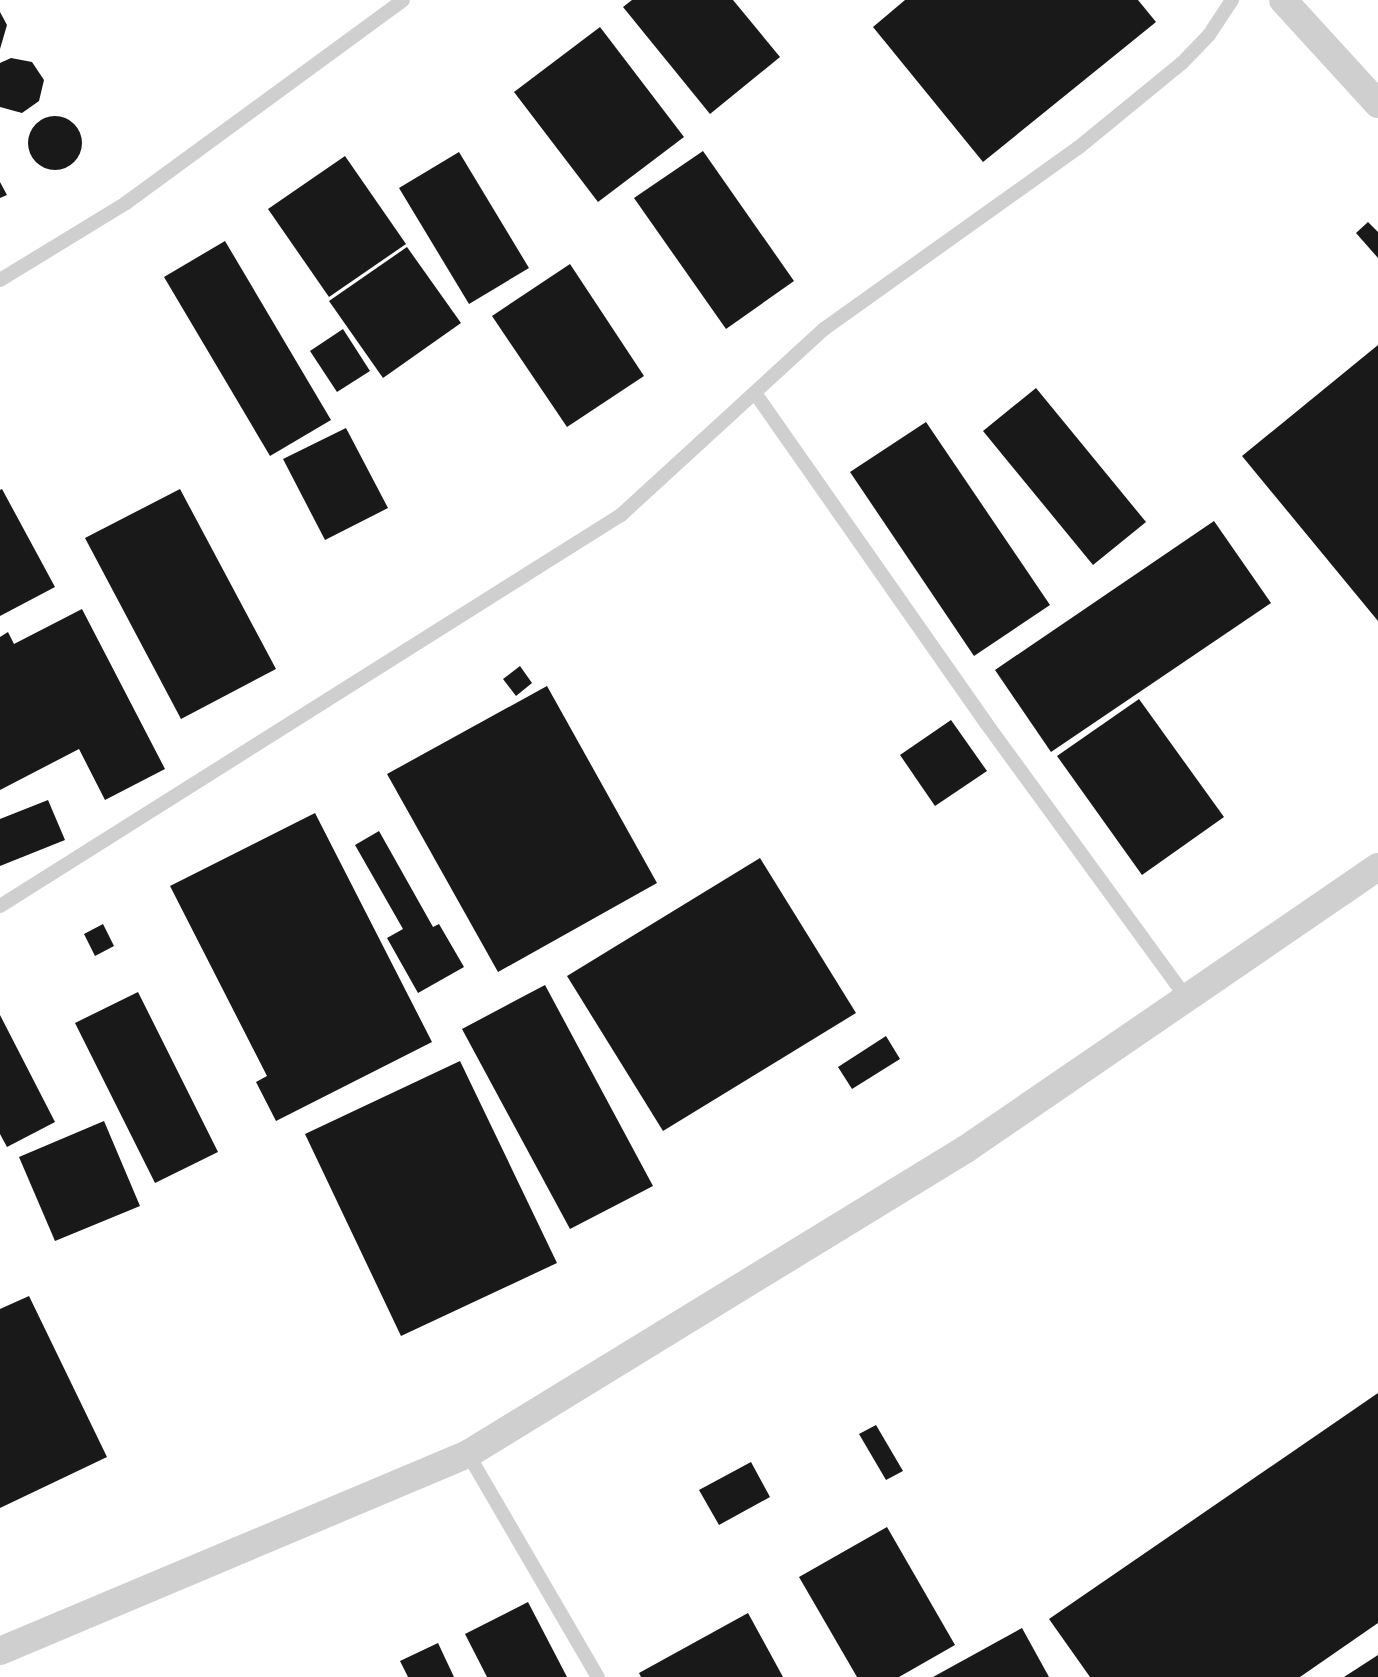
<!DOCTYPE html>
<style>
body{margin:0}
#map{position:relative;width:1378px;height:1677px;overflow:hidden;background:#fff;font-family:"Asap Condensed",sans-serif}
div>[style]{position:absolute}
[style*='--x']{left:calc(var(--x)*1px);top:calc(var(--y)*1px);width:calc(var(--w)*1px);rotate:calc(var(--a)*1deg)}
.building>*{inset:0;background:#191919}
.round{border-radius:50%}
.service>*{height:14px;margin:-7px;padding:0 7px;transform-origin:7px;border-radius:7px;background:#cfcfcf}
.minor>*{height:28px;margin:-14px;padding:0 14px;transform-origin:14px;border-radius:14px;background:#cfcfcf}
span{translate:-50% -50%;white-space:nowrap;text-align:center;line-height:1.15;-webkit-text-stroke:7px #fff;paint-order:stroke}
</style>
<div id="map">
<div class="building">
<div style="clip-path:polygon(632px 0,733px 0,780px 57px,710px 114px,623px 7px)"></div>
<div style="clip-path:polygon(905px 0,1138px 0,1156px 22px,983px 162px,873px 27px)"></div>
<div style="clip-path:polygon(0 12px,7px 25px,0 49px)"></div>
<div style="clip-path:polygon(600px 27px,684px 137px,598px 202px,514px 92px)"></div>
<div style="clip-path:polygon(11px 58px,32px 62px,44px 80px,39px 101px,22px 113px,0 107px,0 63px)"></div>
<div class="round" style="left:28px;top:116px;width:54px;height:54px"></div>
<div style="clip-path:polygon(703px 151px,794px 281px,726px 329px,634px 198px)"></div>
<div style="clip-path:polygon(459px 152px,529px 268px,469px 304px,399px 188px)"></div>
<div style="clip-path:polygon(345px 156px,406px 244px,329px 297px,268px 209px)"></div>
<div style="clip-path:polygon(0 182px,7px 195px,0 198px)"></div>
<div style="clip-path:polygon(1368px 222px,1378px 232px,1378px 258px,1356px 233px)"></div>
<div style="clip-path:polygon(225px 241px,331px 420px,270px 456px,164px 277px)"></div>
<div style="clip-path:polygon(407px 247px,461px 323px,383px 378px,329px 301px)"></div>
<div style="clip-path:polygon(570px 264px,644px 376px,567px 427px,492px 316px)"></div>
<div style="clip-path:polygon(343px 329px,370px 371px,337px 392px,310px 351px)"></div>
<div style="clip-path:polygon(1378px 345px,1378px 621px,1242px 456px)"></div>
<div style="clip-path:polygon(1036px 388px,1146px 522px,1093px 565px,983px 431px)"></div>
<div style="clip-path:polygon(926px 422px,1050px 605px,974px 656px,850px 472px)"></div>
<div style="clip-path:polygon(346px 428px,388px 508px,325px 540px,283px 459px)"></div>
<div style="clip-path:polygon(2px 489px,55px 587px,0 616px,0 490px)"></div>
<div style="clip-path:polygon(180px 489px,276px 669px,181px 719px,85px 538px)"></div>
<div style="clip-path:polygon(1214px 521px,1271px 603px,1051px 752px,995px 670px)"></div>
<div style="clip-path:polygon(82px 609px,165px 769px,105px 800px,79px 749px,0 790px,0 637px,8px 632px,14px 644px)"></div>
<div style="clip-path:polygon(520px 666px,532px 683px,516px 696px,503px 679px)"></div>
<div style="clip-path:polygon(547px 686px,657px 883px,498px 972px,387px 774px)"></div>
<div style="clip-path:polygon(1139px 699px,1224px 817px,1142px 875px,1057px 756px)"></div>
<div style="clip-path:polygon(951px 720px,987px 771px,935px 806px,900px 755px)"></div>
<div style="clip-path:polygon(48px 800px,65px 840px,0 866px,0 819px)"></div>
<div style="clip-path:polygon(315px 813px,432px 1042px,276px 1121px,256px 1082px,267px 1076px,170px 886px)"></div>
<div style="clip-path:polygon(379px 831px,433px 927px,439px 924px,464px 967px,418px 993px,387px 938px,403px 929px,355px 845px)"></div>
<div style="clip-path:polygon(760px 858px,856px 1013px,663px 1131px,567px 976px)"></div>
<div style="clip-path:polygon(103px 924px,114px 946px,95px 956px,84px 934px)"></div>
<div style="clip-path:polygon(545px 985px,653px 1186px,570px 1229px,462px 1029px)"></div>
<div style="clip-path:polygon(138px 992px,218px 1152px,155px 1183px,75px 1023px)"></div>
<div style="clip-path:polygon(0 1015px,55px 1122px,7px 1147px,0 1134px)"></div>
<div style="clip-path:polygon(886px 1036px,900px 1059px,852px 1089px,838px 1067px)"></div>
<div style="clip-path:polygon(460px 1061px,557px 1263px,401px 1336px,305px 1134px)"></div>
<div style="clip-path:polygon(104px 1121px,140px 1206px,55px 1241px,19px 1157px)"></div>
<div style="clip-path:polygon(29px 1296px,107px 1457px,0 1508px,0 1309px)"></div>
<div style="clip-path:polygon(1378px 1393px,1378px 1623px,1300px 1677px,1090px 1677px,1049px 1619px)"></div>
<div style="clip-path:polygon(876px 1425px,903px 1471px,886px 1480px,859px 1434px)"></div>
<div style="clip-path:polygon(751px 1462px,770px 1497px,719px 1525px,699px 1490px)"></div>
<div style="clip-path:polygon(887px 1527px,955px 1645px,899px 1677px,857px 1677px,799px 1577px)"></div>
<div style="clip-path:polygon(528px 1602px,567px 1677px,487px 1677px,465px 1634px)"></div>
<div style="clip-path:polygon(748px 1613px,783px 1677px,641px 1677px,639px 1673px)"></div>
<div style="clip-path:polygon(1022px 1628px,1049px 1677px,933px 1677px)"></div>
<div style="clip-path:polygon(438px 1643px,454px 1677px,408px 1677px,400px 1661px)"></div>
<div style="clip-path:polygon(1378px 1655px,1378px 1677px,1344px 1677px)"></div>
</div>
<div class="service">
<div style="--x:0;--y:280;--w:148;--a:-31.4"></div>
<div style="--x:126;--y:203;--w:343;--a:-36.2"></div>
<div style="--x:755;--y:393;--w:403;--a:55"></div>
<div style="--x:986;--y:723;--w:343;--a:53.9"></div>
<div style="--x:0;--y:906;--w:734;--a:-32.2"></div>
<div style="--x:621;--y:515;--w:275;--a:-42.5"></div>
<div style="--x:824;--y:329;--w:312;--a:-35.5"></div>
<div style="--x:1078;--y:148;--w:134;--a:-39.3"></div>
<div style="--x:1182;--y:63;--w:39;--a:-46"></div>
<div style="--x:1209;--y:35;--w:42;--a:-56.7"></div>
<div style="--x:468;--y:1454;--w:258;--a:59.8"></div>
</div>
<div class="minor">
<div style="--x:1283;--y:0;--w:141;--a:47.6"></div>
<div style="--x:0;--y:1651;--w:508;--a:-22.83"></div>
<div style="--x:468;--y:1454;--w:584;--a:-31.49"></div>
<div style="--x:966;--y:1149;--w:499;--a:-34.4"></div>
</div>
</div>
